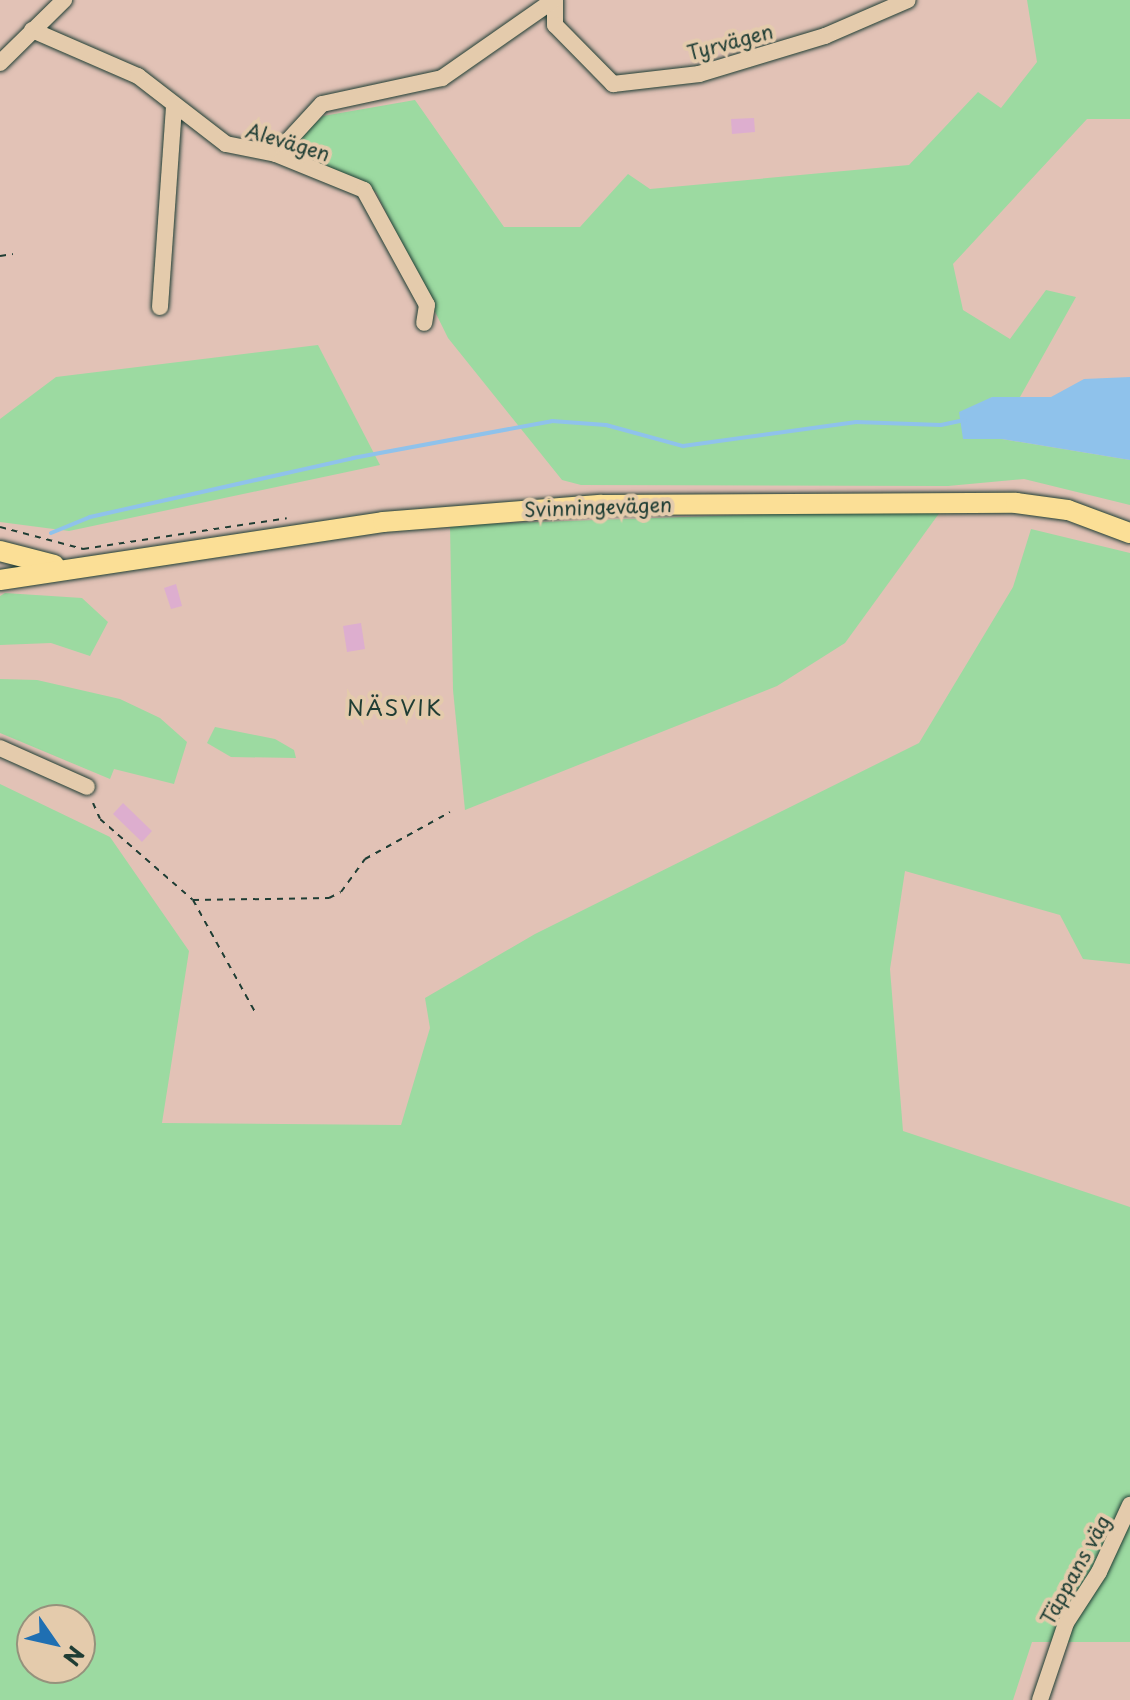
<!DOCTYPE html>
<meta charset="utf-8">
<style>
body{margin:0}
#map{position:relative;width:1130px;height:1700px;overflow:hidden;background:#e2c2b6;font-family:"Playpen Sans",sans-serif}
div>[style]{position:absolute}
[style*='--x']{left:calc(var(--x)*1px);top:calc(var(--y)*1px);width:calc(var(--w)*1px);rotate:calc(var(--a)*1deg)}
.green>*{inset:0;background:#9cdaa1}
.water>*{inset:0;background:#8fc2eb}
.stream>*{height:4px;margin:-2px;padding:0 2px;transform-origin:2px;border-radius:2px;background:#8fc2eb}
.building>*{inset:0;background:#ddaecf}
.path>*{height:2px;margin-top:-1px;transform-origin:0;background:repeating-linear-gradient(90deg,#1f3d34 0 6px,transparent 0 12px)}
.roads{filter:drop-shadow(0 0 2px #1f3d34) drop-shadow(0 0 2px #1f3d34)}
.minor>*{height:16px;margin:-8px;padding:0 8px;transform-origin:8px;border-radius:8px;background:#e4cbac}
.major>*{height:20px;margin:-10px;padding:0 10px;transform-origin:10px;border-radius:10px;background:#fbdf96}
span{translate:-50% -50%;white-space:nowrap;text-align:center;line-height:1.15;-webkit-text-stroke:8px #e4cbac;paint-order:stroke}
.street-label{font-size:20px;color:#1f3d34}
.neighbourhood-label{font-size:22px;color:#1f3d34;letter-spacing:2px}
.north{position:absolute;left:16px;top:1604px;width:80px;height:80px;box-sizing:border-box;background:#e4cbac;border:2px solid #95927c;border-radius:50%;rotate:124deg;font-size:22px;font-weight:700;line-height:32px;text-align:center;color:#1f3d34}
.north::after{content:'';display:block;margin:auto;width:28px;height:36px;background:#1f6fb2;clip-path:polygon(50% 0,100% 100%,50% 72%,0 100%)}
</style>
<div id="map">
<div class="green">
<div style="clip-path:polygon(1027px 0,1130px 0,1130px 119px,1087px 119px,953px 264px,963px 310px,1010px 339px,1046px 290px,1076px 297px,1020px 397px,992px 397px,964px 439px,1002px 439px,1130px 460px,1130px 505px,1024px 479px,948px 486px,581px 485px,562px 480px,448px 338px,376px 192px,308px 161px,290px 146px,323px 116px,415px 100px,504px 227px,580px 227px,628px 174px,650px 189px,909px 165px,978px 92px,1001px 108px,1037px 62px)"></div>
<div style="clip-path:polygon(318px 345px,380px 465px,69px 531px,0 522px,0 419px,56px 377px)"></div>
<div style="clip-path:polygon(943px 508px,845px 643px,777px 686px,465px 810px,453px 690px,450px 525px)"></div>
<div style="clip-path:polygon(evenodd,1031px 529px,1130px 553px,1130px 964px,1083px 959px,1060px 915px,905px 871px,890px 969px,903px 1131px,1130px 1207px,1130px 1642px,1032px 1642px,1013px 1700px,0 1700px,0 784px,110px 837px,189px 951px,162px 1123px,401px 1125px,430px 1028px,425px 998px,535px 934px,919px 743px,1013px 587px,1031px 529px,32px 1620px,80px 1620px,80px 1668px,32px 1668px,32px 1620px)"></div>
<div style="clip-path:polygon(5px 593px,82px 598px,108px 622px,90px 656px,51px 643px,0 645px,0 596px)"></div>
<div style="clip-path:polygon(0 679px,37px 680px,120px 699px,160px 718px,187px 742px,174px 784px,114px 769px,110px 779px,0 733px)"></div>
<div style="clip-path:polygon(215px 727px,275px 739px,294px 750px,296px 758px,231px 757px,207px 743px)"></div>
</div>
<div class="water">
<div style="clip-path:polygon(1130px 377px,1130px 460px,1002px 439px,963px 439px,959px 412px,992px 397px,1051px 397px,1084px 379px)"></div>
</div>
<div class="stream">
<div style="--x:51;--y:533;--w:42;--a:-22.3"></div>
<div style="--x:90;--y:517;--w:270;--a:-12.6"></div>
<div style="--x:353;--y:458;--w:202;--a:-10.5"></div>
<div style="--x:552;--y:421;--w:54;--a:4.2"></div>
<div style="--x:606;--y:425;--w:80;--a:15.3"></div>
<div style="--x:683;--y:446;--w:175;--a:-7.9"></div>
<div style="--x:856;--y:422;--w:85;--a:2"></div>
<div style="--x:941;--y:425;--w:24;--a:-12"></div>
</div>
<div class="building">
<div style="clip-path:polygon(754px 118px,755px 132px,732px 134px,731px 119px)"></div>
<div style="clip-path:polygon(176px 584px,182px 606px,171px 609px,164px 588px)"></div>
<div style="clip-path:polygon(361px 623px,365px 649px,347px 652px,343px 626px)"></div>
<div style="clip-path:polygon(123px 803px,152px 831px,142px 842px,113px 814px)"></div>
</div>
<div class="path">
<div style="--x:0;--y:256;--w:13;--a:-9"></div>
<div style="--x:0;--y:527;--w:86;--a:14.8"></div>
<div style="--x:83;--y:549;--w:206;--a:-8.6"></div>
<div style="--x:93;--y:803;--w:17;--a:66"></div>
<div style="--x:100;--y:819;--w:123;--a:41.1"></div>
<div style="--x:193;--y:900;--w:128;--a:61"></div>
<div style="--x:193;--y:900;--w:136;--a:-0.8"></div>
<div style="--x:329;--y:898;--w:13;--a:-27"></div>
<div style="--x:341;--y:892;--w:41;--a:-54"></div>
<div style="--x:365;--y:859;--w:97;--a:-28.9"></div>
</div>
<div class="roads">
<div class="minor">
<div style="--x:555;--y:0;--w:25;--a:90"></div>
<div style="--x:555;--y:25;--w:83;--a:45.5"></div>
<div style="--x:613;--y:84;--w:87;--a:-6.6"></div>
<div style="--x:699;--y:74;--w:132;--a:-16.8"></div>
<div style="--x:825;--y:36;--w:90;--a:-23.4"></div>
<div style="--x:32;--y:30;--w:116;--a:23.5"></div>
<div style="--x:138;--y:76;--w:111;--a:37.7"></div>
<div style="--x:226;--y:144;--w:51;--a:11.3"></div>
<div style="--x:276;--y:154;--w:95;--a:22.2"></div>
<div style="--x:364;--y:190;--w:131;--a:61.3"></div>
<div style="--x:427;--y:305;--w:18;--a:99"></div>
<div style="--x:0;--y:63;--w:90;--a:-44.5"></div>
<div style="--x:276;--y:154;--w:68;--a:-47.4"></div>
<div style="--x:322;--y:104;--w:123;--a:-12.2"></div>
<div style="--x:442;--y:78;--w:136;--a:-34.9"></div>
<div style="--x:160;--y:307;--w:202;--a:-86"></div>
<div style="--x:0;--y:748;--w:95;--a:24.1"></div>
<div style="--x:1040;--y:1700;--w:81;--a:-71.3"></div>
<div style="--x:1066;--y:1623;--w:61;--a:-57.1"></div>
<div style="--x:1099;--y:1572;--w:74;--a:-65.2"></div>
</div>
<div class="major">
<div style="--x:0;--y:551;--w:56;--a:14.5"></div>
<div style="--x:0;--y:580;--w:387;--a:-8.6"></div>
<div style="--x:383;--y:522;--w:219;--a:-4.5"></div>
<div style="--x:601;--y:505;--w:415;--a:-0.3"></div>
<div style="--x:1016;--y:503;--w:52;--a:7.7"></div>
<div style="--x:1068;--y:510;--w:66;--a:20.4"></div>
</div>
</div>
<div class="street-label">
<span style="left:730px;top:42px;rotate:-15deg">Tyrvägen</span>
<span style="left:288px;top:142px;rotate:17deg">Alevägen</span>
<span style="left:598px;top:507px;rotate:-2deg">Svinningevägen</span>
<span style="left:1075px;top:1570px;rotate:-61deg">Täppans väg</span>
</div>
<div class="neighbourhood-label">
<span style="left:395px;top:707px">NÄSVIK</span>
</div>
<div class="north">N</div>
</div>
